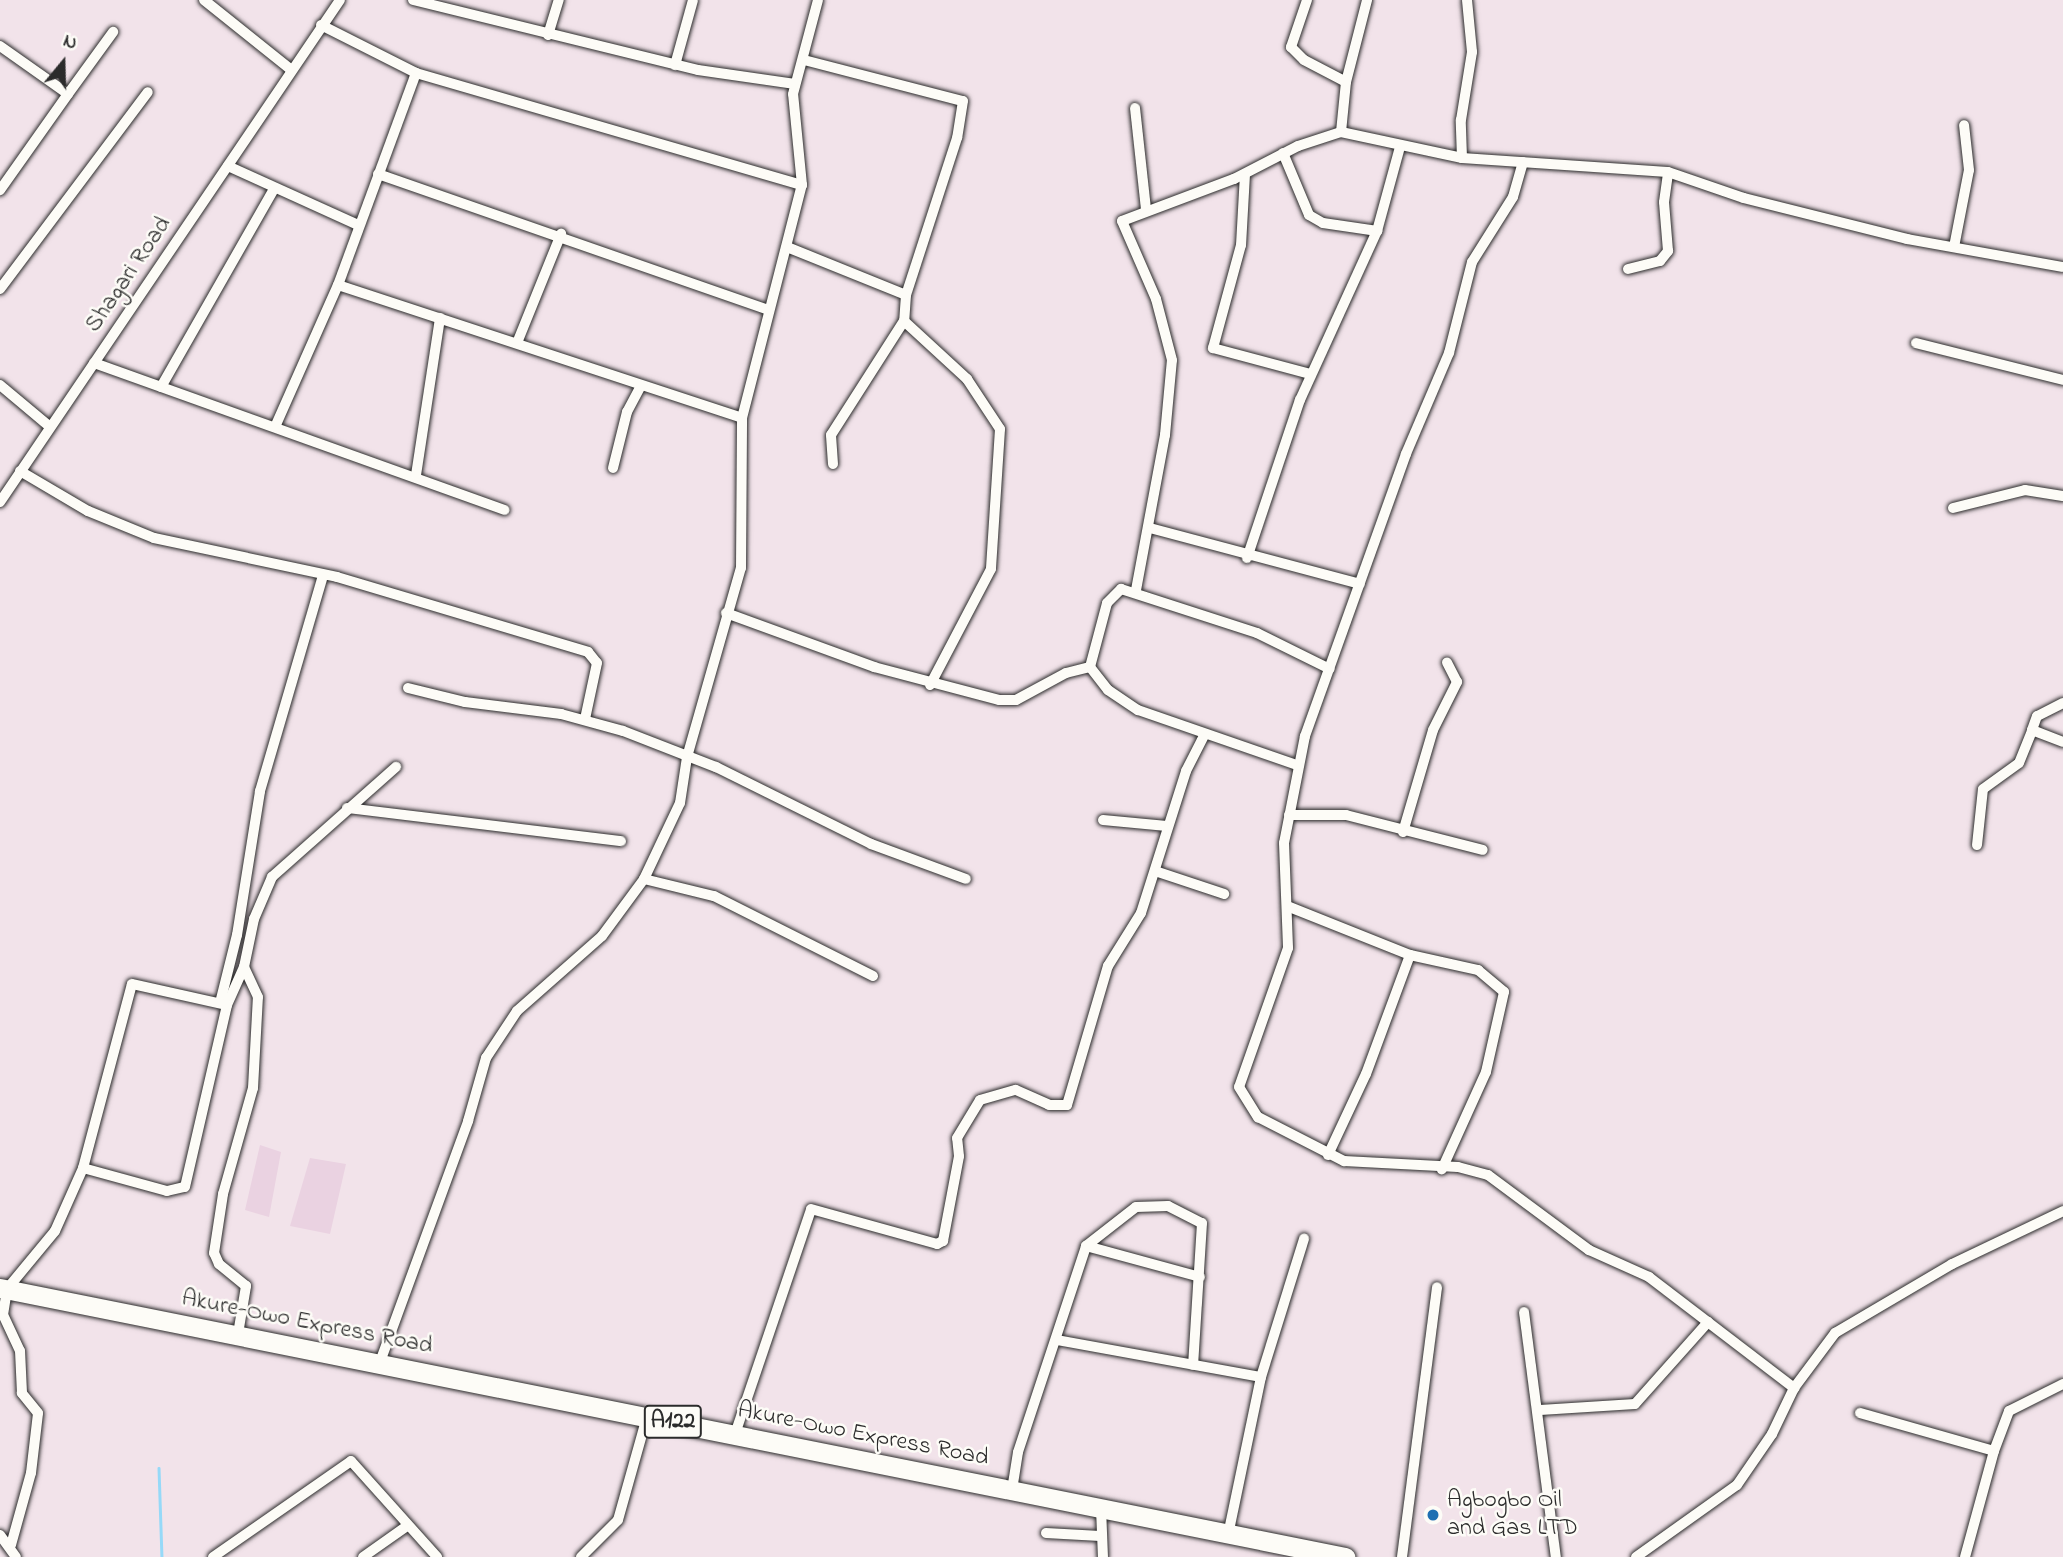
<!DOCTYPE html>
<style>
body{margin:0}
#map{position:relative;width:2063px;height:1557px;overflow:hidden;background:#f2e3ea;font-family:"Indie Flower",sans-serif}
div>[style]{position:absolute}
[style*='--x']{left:calc(var(--x)*1px);top:calc(var(--y)*1px);width:calc(var(--w)*1px);rotate:calc(var(--a)*1deg)}
.built>*{inset:0;background:#ead2e1}
.stream>*{height:2.5px;margin:-1.25px;padding:0 1.25px;transform-origin:1.25px;border-radius:1.25px;background:#96d9f8}
.roads{filter:drop-shadow(0 0 2px #2b2b2b) drop-shadow(0 0 2px #2b2b2b)}
.street>*{height:10px;margin:-5px;padding:0 5px;transform-origin:5px;border-radius:5px;background:#fdfcf7}
.highway>*{height:19px;margin:-9.5px;padding:0 9.5px;transform-origin:9.5px;border-radius:9.5px;background:#fdfcf7}
.dots>*{width:19px;height:19px;translate:-50% -50%;box-sizing:border-box;border:4px solid #fdfcf7;border-radius:50%}
span{translate:-50% -50%;white-space:nowrap;text-align:center;line-height:1.15;-webkit-text-stroke:5px #fdfcf7;paint-order:stroke}
.shield-label span{padding:2px 5px;background:#fdfcf7;border:2px solid;border-radius:5px;-webkit-text-stroke-width:0}
.shield-label{font-size:23px;color:#2b2b2b;font-weight:700}
.street-label{font-size:24px;color:#2b2b2b}
.poi-label{font-size:24px;color:#2b2b2b}
.left{translate:0 -50%;text-align:left}
.north{position:absolute;left:28px;top:28px;width:70px;height:70px;-webkit-text-stroke:5px #fdfcf7;paint-order:stroke;rotate:19deg;font-size:19px;font-weight:700;line-height:28px;text-align:center;color:#2b2b2b}
.north::after{content:'';display:block;margin:auto;width:24px;height:32px;background:#2b2b2b;clip-path:polygon(50% 0,100% 100%,50% 72%,0 100%)}
</style>
<div id="map">
<div class="built">
<div style="clip-path:polygon(260px 1145px,281px 1152px,269px 1217px,245px 1210px)"></div>
<div style="clip-path:polygon(310px 1158px,346px 1164px,330px 1234px,290px 1226px)"></div>
</div>
<div class="stream">
<div style="--x:159;--y:1468;--w:89;--a:88.1"></div>
</div>
<div class="roads">
<div class="street">
<div style="--x:204;--y:0;--w:110;--a:38.7"></div>
<div style="--x:413;--y:0;--w:293;--a:13.8"></div>
<div style="--x:698;--y:70;--w:98;--a:8.2"></div>
<div style="--x:1307;--y:0;--w:50;--a:108.8"></div>
<div style="--x:1291;--y:47;--w:18;--a:45"></div>
<div style="--x:1304;--y:60;--w:47;--a:27.6"></div>
<div style="--x:321;--y:25;--w:106;--a:26.8"></div>
<div style="--x:416;--y:73;--w:402;--a:16.2"></div>
<div style="--x:548;--y:35;--w:37;--a:-73"></div>
<div style="--x:0;--y:46;--w:83;--a:35.2"></div>
<div style="--x:68;--y:94;--w:118;--a:125.3"></div>
<div style="--x:804;--y:60;--w:164;--a:14.5"></div>
<div style="--x:963;--y:101;--w:37;--a:99"></div>
<div style="--x:957;--y:138;--w:165;--a:108"></div>
<div style="--x:675;--y:65;--w:67;--a:-74.5"></div>
<div style="--x:68;--y:94;--w:77;--a:-54"></div>
<div style="--x:1135;--y:108;--w:102;--a:83.8"></div>
<div style="--x:1341;--y:132;--w:50;--a:-84.3"></div>
<div style="--x:1346;--y:82;--w:85;--a:-75.6"></div>
<div style="--x:1283;--y:153;--w:67;--a:67.2"></div>
<div style="--x:1309;--y:215;--w:16;--a:30"></div>
<div style="--x:1323;--y:223;--w:55;--a:8.4"></div>
<div style="--x:1462;--y:158;--w:38;--a:-92"></div>
<div style="--x:1461;--y:120;--w:69;--a:-80.8"></div>
<div style="--x:1472;--y:52;--w:52;--a:-95.5"></div>
<div style="--x:1523;--y:162;--w:36;--a:106"></div>
<div style="--x:1513;--y:197;--w:77;--a:122.2"></div>
<div style="--x:1472;--y:262;--w:94;--a:104.2"></div>
<div style="--x:1449;--y:353;--w:110;--a:113.1"></div>
<div style="--x:1406;--y:454;--w:300;--a:109.7"></div>
<div style="--x:1305;--y:736;--w:109;--a:101.1"></div>
<div style="--x:1284;--y:843;--w:105;--a:87.8"></div>
<div style="--x:1288;--y:948;--w:147;--a:109.4"></div>
<div style="--x:1239;--y:1087;--w:36;--a:58"></div>
<div style="--x:1258;--y:1117;--w:97;--a:27.1"></div>
<div style="--x:1344;--y:1161;--w:114;--a:3"></div>
<div style="--x:1458;--y:1167;--w:31;--a:15"></div>
<div style="--x:1488;--y:1175;--w:126;--a:36.6"></div>
<div style="--x:1589;--y:1250;--w:66;--a:24.2"></div>
<div style="--x:1649;--y:1277;--w:183;--a:37.4"></div>
<div style="--x:228;--y:166;--w:143;--a:24.4"></div>
<div style="--x:378;--y:174;--w:414;--a:19.2"></div>
<div style="--x:1245;--y:174;--w:71;--a:93.2"></div>
<div style="--x:1241;--y:245;--w:107;--a:105.2"></div>
<div style="--x:1213;--y:348;--w:100;--a:15"></div>
<div style="--x:787;--y:247;--w:128;--a:22"></div>
<div style="--x:906;--y:295;--w:26;--a:94"></div>
<div style="--x:904;--y:321;--w:86;--a:42.6"></div>
<div style="--x:967;--y:379;--w:60;--a:56.6"></div>
<div style="--x:1000;--y:429;--w:140;--a:93.7"></div>
<div style="--x:991;--y:569;--w:131;--a:117.7"></div>
<div style="--x:1954;--y:247;--w:78;--a:-79"></div>
<div style="--x:1969;--y:170;--w:45;--a:-96.3"></div>
<div style="--x:1628;--y:269;--w:33;--a:-14"></div>
<div style="--x:1660;--y:261;--w:13;--a:-51"></div>
<div style="--x:1668;--y:251;--w:49;--a:-94.7"></div>
<div style="--x:1664;--y:202;--w:30;--a:-82"></div>
<div style="--x:338;--y:285;--w:425;--a:18.2"></div>
<div style="--x:0;--y:289;--w:246;--a:-53.1"></div>
<div style="--x:517;--y:343;--w:118;--a:-68"></div>
<div style="--x:1916;--y:343;--w:152;--a:14.1"></div>
<div style="--x:94;--y:363;--w:436;--a:19.7"></div>
<div style="--x:0;--y:385;--w:64;--a:39.9"></div>
<div style="--x:161;--y:387;--w:228;--a:-60.3"></div>
<div style="--x:275;--y:427;--w:155;--a:-66.1"></div>
<div style="--x:338;--y:285;--w:226;--a:-69.8"></div>
<div style="--x:833;--y:464;--w:29;--a:-94"></div>
<div style="--x:831;--y:435;--w:135;--a:-57.4"></div>
<div style="--x:613;--y:468;--w:58;--a:-76"></div>
<div style="--x:627;--y:412;--w:30;--a:-62"></div>
<div style="--x:20;--y:471;--w:79;--a:30.5"></div>
<div style="--x:88;--y:511;--w:71;--a:22.2"></div>
<div style="--x:154;--y:538;--w:187;--a:12"></div>
<div style="--x:337;--y:577;--w:262;--a:16.6"></div>
<div style="--x:588;--y:652;--w:14;--a:51"></div>
<div style="--x:597;--y:663;--w:57;--a:102.1"></div>
<div style="--x:416;--y:475;--w:159;--a:-81.3"></div>
<div style="--x:0;--y:502;--w:606;--a:-55.89"></div>
<div style="--x:1953;--y:508;--w:74;--a:-14"></div>
<div style="--x:2025;--y:490;--w:38;--a:9"></div>
<div style="--x:1150;--y:528;--w:217;--a:14.9"></div>
<div style="--x:1247;--y:558;--w:167;--a:-71.5"></div>
<div style="--x:1300;--y:400;--w:186;--a:-65.5"></div>
<div style="--x:1377;--y:231;--w:87;--a:-74.7"></div>
<div style="--x:1136;--y:590;--w:158;--a:-79.4"></div>
<div style="--x:1165;--y:435;--w:75;--a:-84.7"></div>
<div style="--x:1172;--y:360;--w:63;--a:-104.7"></div>
<div style="--x:1156;--y:299;--w:85;--a:-113.6"></div>
<div style="--x:1122;--y:221;--w:120;--a:-20.6"></div>
<div style="--x:1234;--y:179;--w:72;--a:-27.3"></div>
<div style="--x:1298;--y:146;--w:45;--a:-18"></div>
<div style="--x:1341;--y:132;--w:124;--a:12.1"></div>
<div style="--x:1462;--y:158;--w:206;--a:3.9"></div>
<div style="--x:1668;--y:172;--w:80;--a:18.9"></div>
<div style="--x:1744;--y:198;--w:168;--a:14.1"></div>
<div style="--x:1907;--y:239;--w:158;--a:10.2"></div>
<div style="--x:726;--y:613;--w:158;--a:20"></div>
<div style="--x:874;--y:667;--w:129;--a:14.8"></div>
<div style="--x:999;--y:700;--w:17;--a:0"></div>
<div style="--x:1016;--y:700;--w:57;--a:-28.4"></div>
<div style="--x:1066;--y:673;--w:25;--a:-14"></div>
<div style="--x:1090;--y:667;--w:29;--a:52"></div>
<div style="--x:1108;--y:690;--w:36;--a:34"></div>
<div style="--x:1138;--y:710;--w:168;--a:19.1"></div>
<div style="--x:1090;--y:667;--w:66;--a:-75.1"></div>
<div style="--x:1107;--y:603;--w:20;--a:-45"></div>
<div style="--x:1121;--y:589;--w:143;--a:17.9"></div>
<div style="--x:1257;--y:633;--w:81;--a:26.3"></div>
<div style="--x:408;--y:688;--w:59;--a:13.8"></div>
<div style="--x:465;--y:702;--w:97;--a:7.1"></div>
<div style="--x:561;--y:714;--w:64;--a:15.3"></div>
<div style="--x:623;--y:731;--w:100;--a:21.2"></div>
<div style="--x:716;--y:767;--w:173;--a:26.4"></div>
<div style="--x:871;--y:844;--w:101;--a:20.2"></div>
<div style="--x:2063;--y:703;--w:29;--a:153"></div>
<div style="--x:2037;--y:716;--w:15;--a:110"></div>
<div style="--x:2032;--y:730;--w:33;--a:21"></div>
<div style="--x:347;--y:808;--w:276;--a:6.9"></div>
<div style="--x:1289;--y:815;--w:57;--a:0"></div>
<div style="--x:1346;--y:815;--w:141;--a:14.3"></div>
<div style="--x:1103;--y:820;--w:64;--a:5.4"></div>
<div style="--x:1403;--y:832;--w:106;--a:-73.6"></div>
<div style="--x:1433;--y:730;--w:54;--a:-63.4"></div>
<div style="--x:1457;--y:682;--w:22;--a:-117"></div>
<div style="--x:1977;--y:845;--w:56;--a:-83.9"></div>
<div style="--x:1983;--y:789;--w:44;--a:-35.8"></div>
<div style="--x:2019;--y:763;--w:35;--a:-68"></div>
<div style="--x:1155;--y:871;--w:73;--a:18.4"></div>
<div style="--x:644;--y:879;--w:72;--a:13.7"></div>
<div style="--x:714;--y:896;--w:178;--a:26.7"></div>
<div style="--x:1287;--y:906;--w:132;--a:21.7"></div>
<div style="--x:1410;--y:955;--w:70;--a:12.4"></div>
<div style="--x:1478;--y:970;--w:34;--a:40"></div>
<div style="--x:1504;--y:992;--w:82;--a:102.7"></div>
<div style="--x:1486;--y:1072;--w:107;--a:114.4"></div>
<div style="--x:220;--y:1003;--w:70;--a:-76"></div>
<div style="--x:237;--y:935;--w:146;--a:-80.9"></div>
<div style="--x:260;--y:791;--w:225;--a:-73.7"></div>
<div style="--x:1328;--y:1155;--w:89;--a:-64.9"></div>
<div style="--x:1366;--y:1074;--w:127;--a:-69.7"></div>
<div style="--x:83;--y:1168;--w:87;--a:15.3"></div>
<div style="--x:167;--y:1191;--w:18;--a:-13"></div>
<div style="--x:185;--y:1187;--w:187;--a:-77"></div>
<div style="--x:227;--y:1005;--w:42;--a:-65.9"></div>
<div style="--x:1086;--y:1246;--w:118;--a:15.2"></div>
<div style="--x:1524;--y:1312;--w:247;--a:82.6"></div>
<div style="--x:238;--y:1334;--w:49;--a:-80.5"></div>
<div style="--x:246;--y:1286;--w:35;--a:-141"></div>
<div style="--x:219;--y:1264;--w:12;--a:-114"></div>
<div style="--x:214;--y:1253;--w:60;--a:-81.3"></div>
<div style="--x:223;--y:1194;--w:110;--a:-74.2"></div>
<div style="--x:253;--y:1088;--w:91;--a:-86.9"></div>
<div style="--x:258;--y:997;--w:33;--a:-115"></div>
<div style="--x:244;--y:967;--w:49;--a:-78.2"></div>
<div style="--x:254;--y:919;--w:46;--a:-66.8"></div>
<div style="--x:272;--y:877;--w:166;--a:-41.6"></div>
<div style="--x:1057;--y:1340;--w:207;--a:10.3"></div>
<div style="--x:380;--y:1362;--w:257;--a:-69.9"></div>
<div style="--x:468;--y:1121;--w:66;--a:-74.1"></div>
<div style="--x:486;--y:1058;--w:56;--a:-56.6"></div>
<div style="--x:517;--y:1011;--w:113;--a:-41.4"></div>
<div style="--x:602;--y:936;--w:71;--a:-53.6"></div>
<div style="--x:644;--y:879;--w:84;--a:-64.7"></div>
<div style="--x:680;--y:803;--w:47;--a:-81.3"></div>
<div style="--x:687;--y:757;--w:197;--a:-74.1"></div>
<div style="--x:741;--y:568;--w:150;--a:-89.6"></div>
<div style="--x:742;--y:418;--w:241;--a:-75.6"></div>
<div style="--x:802;--y:185;--w:91;--a:-95.6"></div>
<div style="--x:793;--y:94;--w:97;--a:-75.1"></div>
<div style="--x:1540;--y:1410;--w:95;--a:-3.6"></div>
<div style="--x:1635;--y:1404;--w:110;--a:-48.3"></div>
<div style="--x:1860;--y:1413;--w:139;--a:15.8"></div>
<div style="--x:1994;--y:1451;--w:110;--a:105.3"></div>
<div style="--x:735;--y:1434;--w:237;--a:-71.3"></div>
<div style="--x:811;--y:1209;--w:131;--a:15.5"></div>
<div style="--x:937;--y:1244;--w:7;--a:-27"></div>
<div style="--x:943;--y:1241;--w:86;--a:-79.3"></div>
<div style="--x:959;--y:1156;--w:18;--a:-96"></div>
<div style="--x:957;--y:1138;--w:44;--a:-58.8"></div>
<div style="--x:980;--y:1100;--w:37;--a:-16"></div>
<div style="--x:1016;--y:1090;--w:36;--a:24"></div>
<div style="--x:1049;--y:1105;--w:18;--a:0"></div>
<div style="--x:1067;--y:1105;--w:145;--a:-73.6"></div>
<div style="--x:1108;--y:966;--w:62;--a:-58.1"></div>
<div style="--x:1141;--y:913;--w:149;--a:-72.4"></div>
<div style="--x:1186;--y:771;--w:39;--a:-63"></div>
<div style="--x:1994;--y:1451;--w:43;--a:-69.4"></div>
<div style="--x:2009;--y:1411;--w:60;--a:-26.6"></div>
<div style="--x:1012;--y:1490;--w:38;--a:-81"></div>
<div style="--x:1018;--y:1452;--w:217;--a:-71.7"></div>
<div style="--x:1086;--y:1246;--w:63;--a:-38"></div>
<div style="--x:1136;--y:1207;--w:32;--a:-2"></div>
<div style="--x:1168;--y:1206;--w:38;--a:27"></div>
<div style="--x:1202;--y:1223;--w:142;--a:93.6"></div>
<div style="--x:1101;--y:1508;--w:49;--a:87.7"></div>
<div style="--x:1046;--y:1533;--w:54;--a:3.2"></div>
<div style="--x:0;--y:1535;--w:27;--a:54"></div>
<div style="--x:1228;--y:1535;--w:161;--a:-78.2"></div>
<div style="--x:1261;--y:1377;--w:145;--a:-72.7"></div>
<div style="--x:11;--y:1545;--w:75;--a:-74.5"></div>
<div style="--x:31;--y:1473;--w:60;--a:-83.3"></div>
<div style="--x:38;--y:1413;--w:26;--a:-129"></div>
<div style="--x:22;--y:1393;--w:42;--a:-92.7"></div>
<div style="--x:20;--y:1351;--w:40;--a:-115"></div>
<div style="--x:3;--y:1315;--w:26;--a:-81"></div>
<div style="--x:7;--y:1289;--w:75;--a:-50.4"></div>
<div style="--x:55;--y:1231;--w:69;--a:-66"></div>
<div style="--x:83;--y:1168;--w:190;--a:-75.1"></div>
<div style="--x:132;--y:984;--w:97;--a:12.5"></div>
<div style="--x:213;--y:1557;--w:168;--a:-34.8"></div>
<div style="--x:351;--y:1461;--w:129;--a:48.1"></div>
<div style="--x:363;--y:1557;--w:54;--a:-35.2"></div>
<div style="--x:581;--y:1557;--w:52;--a:-45"></div>
<div style="--x:618;--y:1520;--w:107;--a:-74.3"></div>
<div style="--x:1402;--y:1557;--w:272;--a:-82.6"></div>
<div style="--x:1636;--y:1557;--w:124;--a:-35.5"></div>
<div style="--x:1737;--y:1485;--w:62;--a:-55.5"></div>
<div style="--x:1772;--y:1434;--w:51;--a:-64.4"></div>
<div style="--x:1794;--y:1388;--w:69;--a:-53.3"></div>
<div style="--x:1835;--y:1333;--w:136;--a:-30.5"></div>
<div style="--x:1952;--y:1264;--w:123;--a:-25.5"></div>
</div>
<div class="highway">
<div style="--x:0;--y:1288;--w:1372;--a:11.31"></div>
</div>
</div>
<div class="dots">
<div style="left:1433px;top:1515px;background:#1f6fb2"></div>
</div>
<div class="shield-label">
<span style="left:673px;top:1422px">A122</span>
</div>
<div class="street-label">
<span style="left:129px;top:275px;rotate:-56deg">Shagari Road</span>
<span style="left:307px;top:1323px;rotate:11deg">Akure-Owo Express Road</span>
<span style="left:863px;top:1435px;rotate:11deg">Akure-Owo Express Road</span>
</div>
<div class="poi-label">
<span class="left" style="left:1447px;top:1515px">Agbogbo Oil<br>and Gas LTD</span>
</div>
<div class="north">N</div>
</div>
